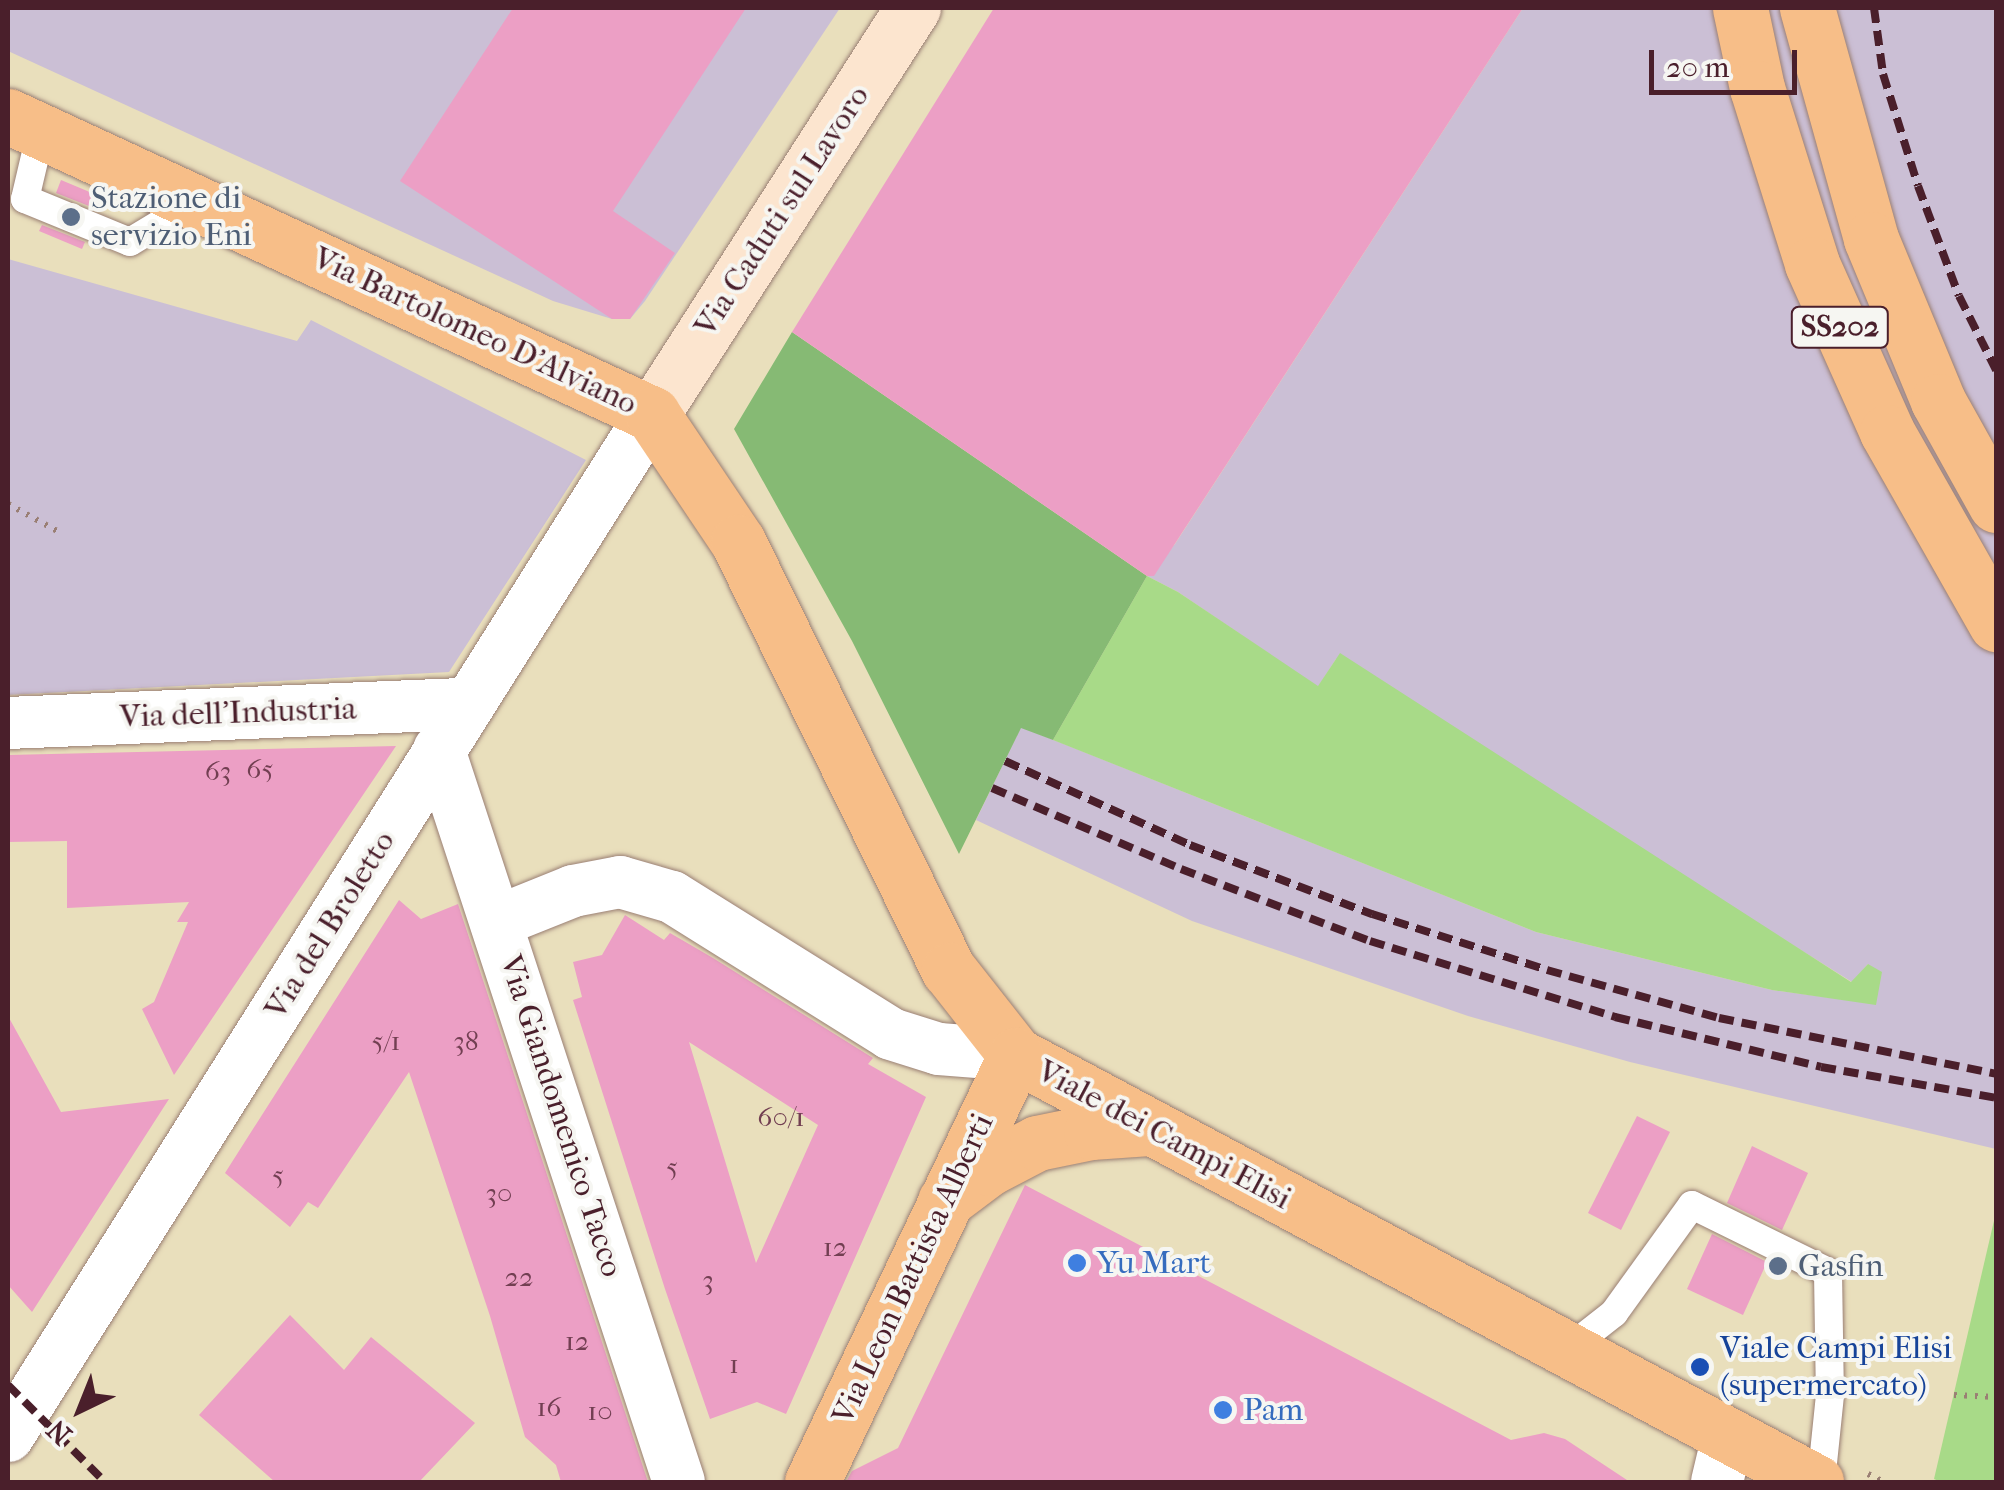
<!DOCTYPE html>
<style>
body{margin:0}
#map{position:relative;width:2004px;height:1490px;overflow:hidden;background:#e9dfbc;font-family:"IM FELL French Canon",serif}
div>[style]{position:absolute}
[style*='--x']{left:calc(var(--x)*1px);top:calc(var(--y)*1px);width:calc(var(--w)*1px);rotate:calc(var(--a)*1deg)}
.industrial>*{inset:0;background:#cbbfd5}
.green>*{inset:0;background:#a8da88}
.forest>*{inset:0;background:#86ba74}
.building>*{inset:0;background:#ec9fc5}
.path>*{height:6px;margin-top:-3px;transform-origin:0;background:repeating-linear-gradient(90deg,#9a7f74 0 2.5px,transparent 0 10.5px)}
.roads{filter:drop-shadow(0 0 2px #9a7f74) drop-shadow(0 0 2px #9a7f74)}
.lane>*{height:28px;margin:-14px;padding:0 14px;transform-origin:14px;border-radius:14px;background:#fff}
.street>*{height:52px;margin:-26px;padding:0 26px;transform-origin:26px;border-radius:26px;background:#fff}
.secondary>*{height:55px;margin:-27.5px;padding:0 27.5px;transform-origin:27.5px;border-radius:27.5px;background:#fce5cf}
.primary>*{height:55px;margin:-27.5px;padding:0 27.5px;transform-origin:27.5px;border-radius:27.5px;background:#f7be88}
.highway>*{height:55px;margin:-27.5px;padding:0 27.5px;transform-origin:27.5px;border-radius:27.5px;background:#f7be88}
.rail>*{height:8px;margin-top:-4px;transform-origin:0;background:repeating-linear-gradient(90deg,#4a1f2b 0 15px,transparent 0 23px)}
.dots>*{width:28px;height:28px;translate:-50% -50%;box-sizing:border-box;border:5px solid #f6f6f2;border-radius:50%}
span{translate:-50% -50%;white-space:nowrap;text-align:center;line-height:1.15;-webkit-text-stroke:8px #f6f6f2;paint-order:stroke}
.number-label{font-size:28px;color:#723f52}
.number-label span{-webkit-text-stroke-width:0}
.shield-label span{padding:2px 8px;background:#f6f6f2;border:2px solid;border-radius:8px;-webkit-text-stroke-width:0}
.shield-label{font-size:30px;color:#4a1f2b;font-weight:700}
.service-label{font-size:32px;color:#4e5e75}
.left{translate:0 -50%;text-align:left}
.street-label{font-size:32px;color:#4a1f2b}
.shop-label{font-size:32px;color:#366cbe}
.transit-label{font-size:32px;color:#164399}
.frame{position:absolute;inset:0;border:10px solid #4a1f2b;pointer-events:none}
.north{position:absolute;left:30px;top:1360px;width:100px;height:100px;-webkit-text-stroke:8px #f6f6f2;paint-order:stroke;rotate:223deg;font-size:28px;font-weight:700;line-height:40px;text-align:center;color:#4a1f2b}
.north::after{content:'';display:block;margin:auto;width:35px;height:45px;background:#4a1f2b;clip-path:polygon(50% 0,100% 100%,50% 72%,0 100%)}
.scale{position:absolute;left:1649px;top:50px;width:148px;height:45px;box-sizing:border-box;border:5px solid #4a1f2b;border-top:0;padding-left:12px;font-size:30px;line-height:35px;white-space:nowrap;color:#4a1f2b;-webkit-text-stroke:8px #f6f6f2;paint-order:stroke}
</style>
<div id="map">
<div class="industrial">
<div style="clip-path:polygon(8px 8px,840px 8px,645px 301px,630px 319px,612px 319px,553px 301px,8px 51px)"></div>
<div style="clip-path:polygon(1523px 8px,1996px 8px,1996px 1149px,1630px 1062px,1468px 1016px,1192px 921px,976px 820px,1021px 727px,1536px 932px,1772px 990px,1876px 1004px,1868px 964px,1852px 982px,1336px 659px,1318px 687px,1178px 592px,1147px 576px,1175px 544px)"></div>
<div style="clip-path:polygon(8px 259px,297px 341px,311px 320px,586px 460px,449px 672px,8px 695px)"></div>
</div>
<div class="green">
<div style="clip-path:polygon(1147px 576px,1178px 592px,1318px 686px,1340px 653px,1851px 982px,1868px 964px,1882px 972px,1876px 1005px,1772px 990px,1536px 932px,1053px 740px)"></div>
<div style="clip-path:polygon(1996px 1212px,1996px 1482px,1941px 1482px,1934px 1479px)"></div>
</div>
<div class="forest">
<div style="clip-path:polygon(792px 332px,1147px 576px,1053px 740px,1021px 728px,959px 854px,852px 641px,734px 429px)"></div>
</div>
<div class="building">
<div style="clip-path:polygon(513px 8px,746px 8px,613px 211px,675px 253px,630px 319px,612px 319px,400px 181px)"></div>
<div style="clip-path:polygon(994px 8px,1523px 8px,1154px 576px,1147px 576px,792px 332px)"></div>
<div style="clip-path:polygon(61px 180px,104px 198px,99px 210px,56px 193px)"></div>
<div style="clip-path:polygon(42px 225px,85px 242px,82px 249px,39px 231px)"></div>
<div style="clip-path:polygon(396px 746px,174px 1075px,142px 1009px,154px 1002px,188px 922px,177px 922px,189px 902px,67px 908px,67px 841px,8px 842px,8px 755px)"></div>
<div style="clip-path:polygon(399px 900px,421px 919px,458px 904px,648px 1482px,561px 1482px,556px 1465px,525px 1437px,490px 1316px,409px 1072px,318px 1208px,308px 1202px,290px 1227px,225px 1173px)"></div>
<div style="clip-path:polygon(evenodd,625px 915px,664px 940px,670px 933px,713px 958px,873px 1058px,868px 1064px,926px 1097px,786px 1414px,757px 1402px,710px 1419px,665px 1289px,573px 1000px,582px 997px,573px 962px,602px 955px,625px 915px,689px 1042px,818px 1125px,756px 1263px,689px 1042px)"></div>
<div style="clip-path:polygon(8px 1016px,61px 1112px,169px 1099px,32px 1312px,8px 1285px)"></div>
<div style="clip-path:polygon(1637px 1116px,1670px 1132px,1621px 1230px,1588px 1213px)"></div>
<div style="clip-path:polygon(1752px 1146px,1808px 1173px,1782px 1230px,1727px 1203px)"></div>
<div style="clip-path:polygon(1025px 1185px,1511px 1440px,1544px 1433px,1565px 1439px,1630px 1482px,846px 1482px,852px 1471px,898px 1448px)"></div>
<div style="clip-path:polygon(1712px 1234px,1767px 1262px,1743px 1315px,1687px 1289px)"></div>
<div style="clip-path:polygon(290px 1315px,344px 1370px,371px 1337px,475px 1423px,419px 1482px,275px 1482px,199px 1415px)"></div>
</div>
<div class="path">
<div style="--x:8;--y:504;--w:60;--a:28.7"></div>
<div style="--x:1954;--y:1395;--w:42;--a:2.7"></div>
<div style="--x:1868;--y:1474;--w:18;--a:27"></div>
</div>
<div class="roads">
<div class="lane">
<div style="--x:41;--y:131;--w:70;--a:103.2"></div>
<div style="--x:25;--y:199;--w:113;--a:22.3"></div>
<div style="--x:130;--y:242;--w:77;--a:-31.2"></div>
<div style="--x:1567;--y:1350;--w:60;--a:-38.2"></div>
<div style="--x:1614;--y:1313;--w:133;--a:-54.2"></div>
<div style="--x:1692;--y:1205;--w:152;--a:26.2"></div>
<div style="--x:1828;--y:1272;--w:123;--a:89.1"></div>
<div style="--x:1830;--y:1395;--w:87;--a:95.9"></div>
</div>
<div class="street">
<div style="--x:8;--y:723;--w:461;--a:-2.4"></div>
<div style="--x:439;--y:750;--w:770;--a:71.85"></div>
<div style="--x:496;--y:922;--w:83;--a:-21.9"></div>
<div style="--x:573;--y:891;--w:48;--a:-10.8"></div>
<div style="--x:620;--y:882;--w:54;--a:16.1"></div>
<div style="--x:672;--y:897;--w:258;--a:32"></div>
<div style="--x:891;--y:1034;--w:50;--a:17.4"></div>
<div style="--x:939;--y:1049;--w:77;--a:4.5"></div>
<div style="--x:8;--y:1436;--w:1208;--a:-57.78"></div>
<div style="--x:1717;--y:1482;--w:47;--a:-76.6"></div>
</div>
<div class="secondary">
<div style="--x:652;--y:414;--w:483;--a:-57.3"></div>
</div>
<div class="primary">
<div style="--x:8;--y:116;--w:710;--a:24.83"></div>
<div style="--x:652;--y:414;--w:154;--a:56.1"></div>
<div style="--x:738;--y:542;--w:477;--a:63.8"></div>
<div style="--x:949;--y:970;--w:108;--a:51.8"></div>
<div style="--x:1016;--y:1055;--w:907;--a:28.09"></div>
<div style="--x:945;--y:1201;--w:55;--a:-36.9"></div>
<div style="--x:989;--y:1168;--w:54;--a:-27.5"></div>
<div style="--x:1037;--y:1143;--w:55;--a:-11.5"></div>
<div style="--x:1091;--y:1132;--w:58;--a:-3.9"></div>
<div style="--x:812;--y:1482;--w:473;--a:-64.5"></div>
</div>
<div class="highway">
<div style="--x:1740;--y:8;--w:82;--a:78"></div>
<div style="--x:1757;--y:88;--w:184;--a:72.6"></div>
<div style="--x:1812;--y:264;--w:184;--a:65.9"></div>
<div style="--x:1887;--y:432;--w:221;--a:60.4"></div>
<div style="--x:1807;--y:8;--w:240;--a:74.5"></div>
<div style="--x:1871;--y:239;--w:175;--a:67.5"></div>
<div style="--x:1938;--y:401;--w:119;--a:60.9"></div>
</div>
</div>
<div class="rail">
<div style="--x:1874;--y:8;--w:67;--a:82.2"></div>
<div style="--x:1883;--y:74;--w:117;--a:72.6"></div>
<div style="--x:1918;--y:186;--w:117;--a:69.6"></div>
<div style="--x:1959;--y:296;--w:83;--a:63.4"></div>
<div style="--x:1005;--y:761;--w:203;--a:24.4"></div>
<div style="--x:1190;--y:845;--w:195;--a:20.8"></div>
<div style="--x:1372;--y:914;--w:184;--a:17.7"></div>
<div style="--x:1547;--y:970;--w:179;--a:15.6"></div>
<div style="--x:1719;--y:1018;--w:283;--a:11.4"></div>
<div style="--x:992;--y:788;--w:206;--a:23.2"></div>
<div style="--x:1181;--y:869;--w:202;--a:20.9"></div>
<div style="--x:1370;--y:941;--w:257;--a:17.2"></div>
<div style="--x:1615;--y:1017;--w:212;--a:13.6"></div>
<div style="--x:1821;--y:1067;--w:178;--a:10"></div>
<div style="--x:8;--y:1385;--w:137;--a:45"></div>
</div>
<div class="dots">
<div style="left:71px;top:217px;background:#5c6f8a"></div>
<div style="left:1077px;top:1263px;background:#3f7fe0"></div>
<div style="left:1778px;top:1266px;background:#5c6f8a"></div>
<div style="left:1700px;top:1367px;background:#1a4fb4"></div>
<div style="left:1223px;top:1410px;background:#3f7fe0"></div>
</div>
<div class="number-label">
<span style="left:260px;top:769px">65</span>
<span style="left:218px;top:771px">63</span>
<span style="left:386px;top:1041px">5/1</span>
<span style="left:466px;top:1041px">38</span>
<span style="left:781px;top:1117px">60/1</span>
<span style="left:672px;top:1167px">5</span>
<span style="left:278px;top:1175px">5</span>
<span style="left:499px;top:1193px">30</span>
<span style="left:835px;top:1247px">12</span>
<span style="left:519px;top:1277px">22</span>
<span style="left:708px;top:1280px">3</span>
<span style="left:577px;top:1341px">12</span>
<span style="left:734px;top:1364px">1</span>
<span style="left:549px;top:1407px">16</span>
<span style="left:600px;top:1411px">10</span>
</div>
<div class="shield-label">
<span style="left:1840px;top:327px">SS202</span>
</div>
<div class="service-label">
<span class="left" style="left:91px;top:217px">Stazione di<br>servizio Eni</span>
<span class="left" style="left:1798px;top:1266px">Gasfin</span>
</div>
<div class="street-label">
<span style="left:782px;top:211px;rotate:-57deg">Via Caduti sul Lavoro</span>
<span style="left:475px;top:331px;rotate:25deg">Via Bartolomeo D'Alviano</span>
<span style="left:238px;top:713px;rotate:-2deg">Via dell'Industria</span>
<span style="left:330px;top:925px;rotate:-58deg">Via del Broletto</span>
<span style="left:561px;top:1116px;rotate:72deg">Via Giandomenico Tacco</span>
<span style="left:1164px;top:1135px;rotate:28deg">Viale dei Campi Elisi</span>
<span style="left:913px;top:1269px;rotate:-65deg">Via Leon Battista Alberti</span>
</div>
<div class="shop-label">
<span class="left" style="left:1097px;top:1263px">Yu Mart</span>
<span class="left" style="left:1243px;top:1410px">Pam</span>
</div>
<div class="transit-label">
<span class="left" style="left:1720px;top:1367px">Viale Campi Elisi<br>(supermercato)</span>
</div>
<div class="frame"></div>
<div class="north">N</div>
<div class="scale">20 m</div>
</div>
